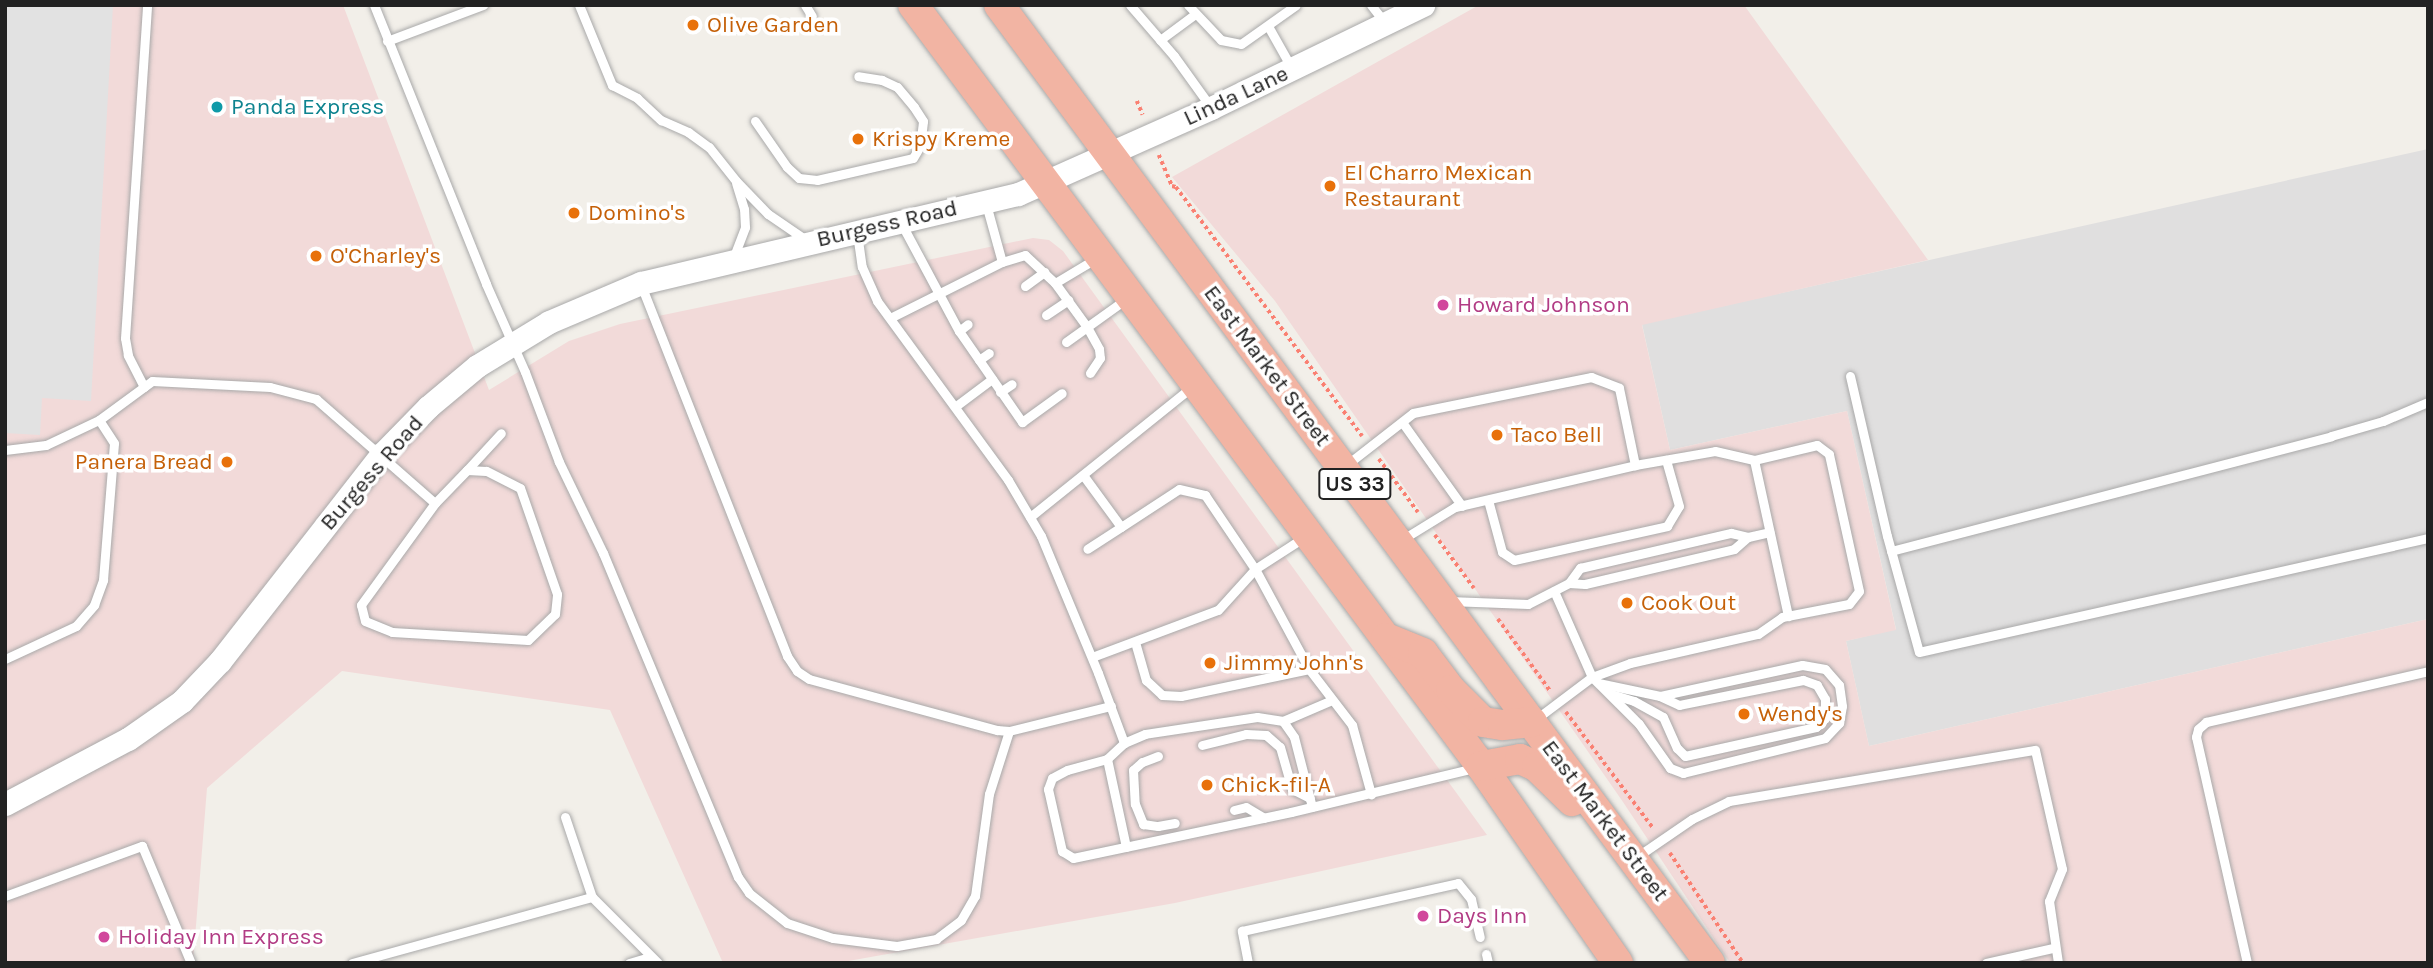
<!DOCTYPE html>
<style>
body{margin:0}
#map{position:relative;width:2433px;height:968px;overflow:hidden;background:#f2efe9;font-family:Karla,sans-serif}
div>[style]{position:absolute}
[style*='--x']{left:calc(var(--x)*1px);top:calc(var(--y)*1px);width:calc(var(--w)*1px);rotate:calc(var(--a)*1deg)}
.residential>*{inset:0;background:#e0dfdf}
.commercial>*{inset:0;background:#f2dad9}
.parking>*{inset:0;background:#e2e2e2}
.path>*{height:3.5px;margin-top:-1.75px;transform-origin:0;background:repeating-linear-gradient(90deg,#fa8072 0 3.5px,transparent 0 7px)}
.roads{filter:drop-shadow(0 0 2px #a9a9a9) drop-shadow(0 0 2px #a9a9a9)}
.service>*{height:9px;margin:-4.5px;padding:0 4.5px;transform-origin:4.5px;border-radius:4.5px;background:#fff}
.tertiary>*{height:23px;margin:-11.5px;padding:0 11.5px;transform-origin:11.5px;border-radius:11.5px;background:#fff}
.trunk>*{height:30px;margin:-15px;padding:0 15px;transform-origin:15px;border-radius:15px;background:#f2b4a3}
.dots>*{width:19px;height:19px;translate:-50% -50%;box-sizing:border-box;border:4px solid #fff;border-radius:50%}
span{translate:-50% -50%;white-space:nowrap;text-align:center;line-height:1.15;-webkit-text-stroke:7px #fff;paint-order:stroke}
.shield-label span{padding:2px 5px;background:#fff;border:2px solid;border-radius:5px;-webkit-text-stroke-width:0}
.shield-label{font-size:21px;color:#222;font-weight:700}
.food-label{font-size:23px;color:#c56008}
.left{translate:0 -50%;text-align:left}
.right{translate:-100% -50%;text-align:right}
.street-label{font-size:23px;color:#222}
.culture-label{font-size:23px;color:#0d838f}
.hotel-label{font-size:23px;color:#b23c85}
.frame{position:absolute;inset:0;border:7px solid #222;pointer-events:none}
</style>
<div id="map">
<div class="residential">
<div style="clip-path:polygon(2428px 149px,2428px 619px,1869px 746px,1846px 641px,1896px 629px,1847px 411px,1670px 450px,1642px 324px)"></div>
</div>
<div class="commercial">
<div style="clip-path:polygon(5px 5px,343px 5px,489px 390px,569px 341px,620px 324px,1033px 238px,1049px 240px,1063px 251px,1487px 835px,1175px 903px,837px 963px,723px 963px,610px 710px,342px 671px,207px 788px,193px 963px,5px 963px)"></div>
<div style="clip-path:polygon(1479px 5px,1744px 5px,1928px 260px,1642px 325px,1670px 450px,1847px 411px,1896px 630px,1846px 641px,1869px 746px,2428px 619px,2428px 963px,1730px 963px,1623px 802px,1275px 301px,1172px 177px)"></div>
</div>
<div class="parking">
<div style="clip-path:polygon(5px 5px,113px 5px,91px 401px,42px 398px,40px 435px,5px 433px)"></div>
</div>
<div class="path">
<div style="--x:1137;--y:101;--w:15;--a:67"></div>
<div style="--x:1159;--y:155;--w:34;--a:67"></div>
<div style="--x:1172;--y:186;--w:4;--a:14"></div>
<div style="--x:1176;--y:187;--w:311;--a:53.2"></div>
<div style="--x:1379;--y:459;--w:66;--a:53.7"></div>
<div style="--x:1435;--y:535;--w:66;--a:53.7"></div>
<div style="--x:1498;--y:619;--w:90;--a:54"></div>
<div style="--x:1566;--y:712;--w:146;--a:53.1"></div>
<div style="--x:1670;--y:853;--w:132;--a:56.4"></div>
</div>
<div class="roads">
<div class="service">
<div style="--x:374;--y:5;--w:301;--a:68.1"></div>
<div style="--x:486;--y:284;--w:96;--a:66.1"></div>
<div style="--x:525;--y:372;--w:96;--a:69.3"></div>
<div style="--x:559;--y:462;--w:101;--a:64.2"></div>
<div style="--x:603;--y:553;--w:351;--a:67.4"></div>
<div style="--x:738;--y:877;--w:19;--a:55"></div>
<div style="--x:749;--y:893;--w:48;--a:38.3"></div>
<div style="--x:787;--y:923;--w:48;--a:18.1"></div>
<div style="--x:833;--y:938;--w:64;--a:7.1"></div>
<div style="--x:897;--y:946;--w:40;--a:-10"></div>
<div style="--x:936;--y:939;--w:31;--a:-37"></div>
<div style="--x:961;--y:920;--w:28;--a:-60"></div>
<div style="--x:975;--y:896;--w:103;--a:-82.2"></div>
<div style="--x:989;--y:794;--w:66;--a:-72.4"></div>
<div style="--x:579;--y:5;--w:87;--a:67.6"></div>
<div style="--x:612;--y:85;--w:28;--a:27"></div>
<div style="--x:637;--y:98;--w:33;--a:43"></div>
<div style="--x:661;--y:120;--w:30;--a:24"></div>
<div style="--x:688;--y:132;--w:26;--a:36"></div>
<div style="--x:709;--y:147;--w:43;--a:51.5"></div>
<div style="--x:736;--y:181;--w:46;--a:45.9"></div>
<div style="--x:768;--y:214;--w:46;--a:34.4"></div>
<div style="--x:805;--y:5;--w:13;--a:58"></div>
<div style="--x:1130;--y:5;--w:67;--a:49.2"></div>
<div style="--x:1174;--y:56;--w:62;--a:54.2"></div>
<div style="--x:1188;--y:5;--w:48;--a:46.7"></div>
<div style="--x:1221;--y:40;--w:20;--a:11"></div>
<div style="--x:1241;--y:44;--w:67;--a:-35.3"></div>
<div style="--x:1371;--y:5;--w:23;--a:52"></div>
<div style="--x:1268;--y:26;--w:47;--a:60.7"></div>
<div style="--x:1160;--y:40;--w:44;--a:-36.6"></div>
<div style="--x:387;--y:41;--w:103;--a:-20.6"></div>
<div style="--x:755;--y:121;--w:56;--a:55.2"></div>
<div style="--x:787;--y:167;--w:16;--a:43"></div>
<div style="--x:799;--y:178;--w:18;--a:6"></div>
<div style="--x:817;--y:180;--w:98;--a:-12.9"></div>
<div style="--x:913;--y:158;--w:14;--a:-60"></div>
<div style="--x:920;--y:146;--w:25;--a:-83"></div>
<div style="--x:923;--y:121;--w:17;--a:-123"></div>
<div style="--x:914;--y:107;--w:26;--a:-130"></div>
<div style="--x:897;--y:87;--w:17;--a:-155"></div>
<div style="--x:882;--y:80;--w:24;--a:-171"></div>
<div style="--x:986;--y:204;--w:60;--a:74.6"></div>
<div style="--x:1002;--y:262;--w:24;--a:-17"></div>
<div style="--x:1025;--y:255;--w:41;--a:43"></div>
<div style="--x:1055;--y:283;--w:54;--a:54"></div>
<div style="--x:1087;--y:327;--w:25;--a:61"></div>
<div style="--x:1099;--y:349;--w:9;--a:84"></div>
<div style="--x:1100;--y:358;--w:18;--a:124"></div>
<div style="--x:901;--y:223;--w:123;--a:61.8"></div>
<div style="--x:959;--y:331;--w:111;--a:55.3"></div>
<div style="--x:1022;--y:422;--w:49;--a:-35.9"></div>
<div style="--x:857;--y:233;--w:34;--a:82"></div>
<div style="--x:862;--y:267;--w:37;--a:66"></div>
<div style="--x:877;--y:301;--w:222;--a:53.8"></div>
<div style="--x:1008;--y:480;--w:65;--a:59.5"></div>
<div style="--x:1041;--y:536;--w:148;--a:67.4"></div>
<div style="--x:1098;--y:673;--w:75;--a:69.6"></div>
<div style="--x:734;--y:256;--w:31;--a:-69"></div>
<div style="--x:745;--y:227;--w:18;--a:-93"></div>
<div style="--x:744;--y:209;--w:27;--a:-107"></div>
<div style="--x:1055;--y:283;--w:47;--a:-31"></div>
<div style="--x:641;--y:285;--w:399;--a:68.5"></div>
<div style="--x:787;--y:656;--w:18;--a:56"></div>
<div style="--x:797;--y:671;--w:14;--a:34"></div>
<div style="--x:809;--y:679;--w:195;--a:15.2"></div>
<div style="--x:997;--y:730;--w:12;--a:5"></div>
<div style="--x:1009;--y:731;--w:105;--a:-13.8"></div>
<div style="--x:1025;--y:286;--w:24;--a:-36"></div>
<div style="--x:1046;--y:315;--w:27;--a:-34"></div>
<div style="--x:890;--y:318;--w:125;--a:-26.6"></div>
<div style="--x:959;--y:331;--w:11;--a:-38"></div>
<div style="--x:1066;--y:342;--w:74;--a:-35.6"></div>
<div style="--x:979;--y:360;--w:12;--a:-35"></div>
<div style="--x:1850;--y:376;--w:164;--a:77"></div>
<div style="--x:1887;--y:536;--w:120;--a:74.6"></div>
<div style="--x:1919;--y:652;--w:522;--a:-12.62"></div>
<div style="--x:144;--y:387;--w:36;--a:-117"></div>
<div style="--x:128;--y:355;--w:17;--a:-100"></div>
<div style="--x:125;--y:338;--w:334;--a:-86.2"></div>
<div style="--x:1000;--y:392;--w:14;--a:-34"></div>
<div style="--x:956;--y:406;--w:45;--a:-36.9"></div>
<div style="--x:1402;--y:422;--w:103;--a:54.5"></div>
<div style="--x:5;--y:450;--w:41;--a:-7"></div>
<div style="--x:46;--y:445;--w:59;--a:-25.3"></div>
<div style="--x:99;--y:420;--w:66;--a:-36.3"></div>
<div style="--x:152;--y:381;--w:118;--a:2.9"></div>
<div style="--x:270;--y:387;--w:48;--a:14.6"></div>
<div style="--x:316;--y:399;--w:158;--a:41.2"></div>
<div style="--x:435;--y:503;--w:126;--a:126"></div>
<div style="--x:361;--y:605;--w:16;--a:76"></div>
<div style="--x:365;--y:621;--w:29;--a:22"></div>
<div style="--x:392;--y:632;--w:136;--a:3.4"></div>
<div style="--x:528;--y:640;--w:37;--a:-44"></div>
<div style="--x:555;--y:614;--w:20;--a:-84"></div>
<div style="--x:557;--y:594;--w:112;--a:-109.2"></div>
<div style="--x:520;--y:488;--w:38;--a:-153"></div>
<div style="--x:486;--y:471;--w:19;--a:-177"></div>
<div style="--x:467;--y:470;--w:46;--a:134.1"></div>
<div style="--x:1345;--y:466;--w:86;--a:-37.9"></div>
<div style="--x:1413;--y:413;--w:182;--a:-11.4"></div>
<div style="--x:1591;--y:377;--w:30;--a:21"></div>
<div style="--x:1619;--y:388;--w:79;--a:78.3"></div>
<div style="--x:467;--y:470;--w:50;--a:-47.4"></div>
<div style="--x:1083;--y:475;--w:64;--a:53.8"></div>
<div style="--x:1121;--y:527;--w:40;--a:147.1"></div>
<div style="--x:1488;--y:500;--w:54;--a:74.9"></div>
<div style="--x:1502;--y:552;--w:14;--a:34"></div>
<div style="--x:1514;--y:560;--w:157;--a:-12.5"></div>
<div style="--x:1667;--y:526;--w:23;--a:-59"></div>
<div style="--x:1679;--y:506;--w:48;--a:-105.8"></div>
<div style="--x:1030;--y:517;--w:209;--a:-38.8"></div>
<div style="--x:1121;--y:527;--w:69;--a:-33.2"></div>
<div style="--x:1179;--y:489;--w:27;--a:13"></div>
<div style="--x:1205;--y:495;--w:89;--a:56"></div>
<div style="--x:1255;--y:569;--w:61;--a:-32.9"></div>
<div style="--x:1403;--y:539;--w:61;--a:-31.6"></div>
<div style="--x:1455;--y:507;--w:185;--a:-13.1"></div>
<div style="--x:1635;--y:465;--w:81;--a:-9.9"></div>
<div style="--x:1715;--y:451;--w:40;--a:13"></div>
<div style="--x:1754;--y:460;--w:160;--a:77.7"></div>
<div style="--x:1891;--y:551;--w:455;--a:-14.6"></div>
<div style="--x:2331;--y:436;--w:54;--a:-16.1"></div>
<div style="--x:2383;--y:421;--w:49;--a:-22.9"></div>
<div style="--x:1569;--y:583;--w:16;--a:4"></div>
<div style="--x:1585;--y:584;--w:153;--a:-13.2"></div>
<div style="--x:1734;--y:549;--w:18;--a:-41"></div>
<div style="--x:1554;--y:591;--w:94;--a:66.2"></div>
<div style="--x:1592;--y:677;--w:66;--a:45"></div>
<div style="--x:1639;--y:724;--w:54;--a:54.8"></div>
<div style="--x:1670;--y:768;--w:14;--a:21"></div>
<div style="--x:1683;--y:773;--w:146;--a:-13.8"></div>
<div style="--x:1825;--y:738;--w:21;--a:-47"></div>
<div style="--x:1839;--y:723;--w:17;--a:-80"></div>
<div style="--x:1842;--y:706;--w:21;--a:-98"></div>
<div style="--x:1839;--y:685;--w:21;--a:-131"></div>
<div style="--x:1825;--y:669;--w:23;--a:-170"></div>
<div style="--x:1802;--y:665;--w:145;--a:167.7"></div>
<div style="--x:1660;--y:696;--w:62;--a:-168"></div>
<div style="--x:1449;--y:601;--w:79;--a:2.2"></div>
<div style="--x:1528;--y:604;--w:46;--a:-27.1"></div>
<div style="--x:1569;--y:583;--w:19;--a:-54"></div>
<div style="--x:1580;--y:568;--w:155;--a:-13.1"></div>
<div style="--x:1731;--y:533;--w:17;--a:13"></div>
<div style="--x:1748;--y:537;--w:22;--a:-13"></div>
<div style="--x:1135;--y:642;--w:40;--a:74"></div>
<div style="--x:1146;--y:680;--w:22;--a:43"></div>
<div style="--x:1162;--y:695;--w:19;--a:3"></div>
<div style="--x:1181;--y:696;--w:131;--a:-11.9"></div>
<div style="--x:1092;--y:657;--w:134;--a:-20.5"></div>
<div style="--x:1218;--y:610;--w:55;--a:-47.9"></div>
<div style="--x:1255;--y:569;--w:114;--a:61.6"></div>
<div style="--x:1309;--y:669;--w:71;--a:52.5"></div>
<div style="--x:1352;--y:725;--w:72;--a:74.6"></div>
<div style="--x:5;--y:659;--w:78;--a:-24.9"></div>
<div style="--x:76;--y:626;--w:28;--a:-49"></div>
<div style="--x:94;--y:605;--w:27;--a:-70"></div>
<div style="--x:103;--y:580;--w:137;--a:-85.4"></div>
<div style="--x:114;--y:443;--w:27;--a:-123"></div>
<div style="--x:1611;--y:694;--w:24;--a:17"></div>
<div style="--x:1634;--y:701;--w:33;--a:29"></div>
<div style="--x:1663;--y:717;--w:34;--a:66"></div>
<div style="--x:1677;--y:748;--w:11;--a:45"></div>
<div style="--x:1685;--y:756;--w:134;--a:-12.5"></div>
<div style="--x:1816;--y:727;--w:13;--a:-45"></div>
<div style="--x:1825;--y:718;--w:19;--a:-90"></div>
<div style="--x:1825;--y:699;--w:16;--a:-120"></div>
<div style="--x:1817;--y:685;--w:15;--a:-160"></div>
<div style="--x:1803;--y:680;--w:126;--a:168.6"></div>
<div style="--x:1679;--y:705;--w:21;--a:-155"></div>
<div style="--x:1536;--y:719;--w:70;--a:-36.9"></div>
<div style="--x:1592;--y:677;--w:40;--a:-20.2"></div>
<div style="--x:1630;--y:663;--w:131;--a:-12.8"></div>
<div style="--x:1758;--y:634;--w:29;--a:-35"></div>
<div style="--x:1782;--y:617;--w:68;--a:-11"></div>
<div style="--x:1849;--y:604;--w:16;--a:-52"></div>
<div style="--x:1859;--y:591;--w:140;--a:-102.4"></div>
<div style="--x:1829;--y:454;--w:15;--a:-143"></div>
<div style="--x:1817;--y:445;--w:65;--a:166.6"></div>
<div style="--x:1283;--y:721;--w:53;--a:-23.2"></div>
<div style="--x:1202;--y:745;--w:45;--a:-14"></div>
<div style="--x:1246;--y:734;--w:20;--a:3"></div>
<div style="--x:1266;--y:735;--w:18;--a:41"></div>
<div style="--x:1280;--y:747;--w:44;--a:74.1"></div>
<div style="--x:1292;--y:789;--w:20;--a:27"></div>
<div style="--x:1158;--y:756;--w:17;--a:159"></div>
<div style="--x:1142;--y:762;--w:12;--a:138"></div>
<div style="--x:1133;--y:770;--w:34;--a:87"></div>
<div style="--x:1135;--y:804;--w:22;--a:68"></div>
<div style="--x:1143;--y:824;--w:15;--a:8"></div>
<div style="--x:1158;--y:826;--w:17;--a:-10"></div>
<div style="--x:1107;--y:759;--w:90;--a:77.8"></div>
<div style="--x:1312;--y:807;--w:72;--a:-104.4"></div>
<div style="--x:1294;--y:737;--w:19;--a:-125"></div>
<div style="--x:1283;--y:721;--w:26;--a:-171"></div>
<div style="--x:1257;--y:717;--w:113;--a:171.4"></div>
<div style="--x:1145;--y:734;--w:23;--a:157"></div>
<div style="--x:1124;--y:743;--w:23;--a:137"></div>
<div style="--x:1107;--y:759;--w:41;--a:164.6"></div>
<div style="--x:1067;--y:770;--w:17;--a:152"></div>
<div style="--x:1052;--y:778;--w:12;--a:110"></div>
<div style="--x:1048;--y:789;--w:64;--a:77.3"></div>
<div style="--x:1062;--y:851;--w:13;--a:32"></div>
<div style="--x:1073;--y:858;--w:223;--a:-11.9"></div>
<div style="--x:1291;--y:812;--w:188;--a:-13.5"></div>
<div style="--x:1234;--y:810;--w:12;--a:-14"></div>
<div style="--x:1246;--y:807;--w:21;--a:31"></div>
<div style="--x:565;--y:817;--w:84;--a:71.4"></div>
<div style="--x:592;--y:897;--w:93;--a:45"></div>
<div style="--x:1638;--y:856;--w:65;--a:-34.4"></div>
<div style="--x:1692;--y:819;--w:41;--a:-25.9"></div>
<div style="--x:1729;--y:801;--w:310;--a:-9.5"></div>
<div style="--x:2035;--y:750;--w:122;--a:77.2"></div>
<div style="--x:2062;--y:869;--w:35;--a:112"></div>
<div style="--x:2049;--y:901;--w:63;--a:81.7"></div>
<div style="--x:5;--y:896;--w:146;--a:-20.1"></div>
<div style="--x:142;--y:846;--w:127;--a:67.3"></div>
<div style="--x:1486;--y:954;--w:9;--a:77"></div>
<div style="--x:352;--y:963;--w:249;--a:-15.4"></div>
<div style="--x:629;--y:963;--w:22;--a:-16"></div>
<div style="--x:1248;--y:963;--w:33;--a:-101"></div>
<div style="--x:1242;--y:931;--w:221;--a:-12.5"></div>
<div style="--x:1458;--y:883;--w:21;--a:51"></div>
<div style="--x:1471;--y:899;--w:39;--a:77"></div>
<div style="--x:1986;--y:963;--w:69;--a:-12.6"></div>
<div style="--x:2247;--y:963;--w:232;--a:-102.7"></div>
<div style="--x:2196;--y:737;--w:8;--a:-76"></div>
<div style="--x:2198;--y:729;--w:11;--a:-41"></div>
<div style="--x:2206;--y:722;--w:228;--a:-12.9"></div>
</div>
<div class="tertiary">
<div style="--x:5;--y:804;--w:139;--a:-27.9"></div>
<div style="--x:128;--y:739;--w:66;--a:-35.1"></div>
<div style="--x:182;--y:701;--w:55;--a:-46.5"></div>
<div style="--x:220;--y:661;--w:263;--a:-52"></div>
<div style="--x:382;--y:454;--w:66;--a:-45.6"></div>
<div style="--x:428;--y:407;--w:64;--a:-39.9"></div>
<div style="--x:477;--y:366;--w:84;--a:-31.4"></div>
<div style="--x:549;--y:322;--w:100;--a:-23"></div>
<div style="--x:641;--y:283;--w:387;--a:-13.3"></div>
<div style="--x:1018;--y:194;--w:211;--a:-24"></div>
<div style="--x:1211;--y:108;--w:236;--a:-25.9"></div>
</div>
<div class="trunk">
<div style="--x:913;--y:5;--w:950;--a:53.26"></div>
<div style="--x:1481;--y:766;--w:240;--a:55.2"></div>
<div style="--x:999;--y:5;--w:1193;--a:53.42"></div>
<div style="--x:1386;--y:638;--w:40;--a:22"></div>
<div style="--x:1423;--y:653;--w:46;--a:52.9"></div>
<div style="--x:1451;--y:690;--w:45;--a:45"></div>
<div style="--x:1483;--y:722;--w:20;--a:9"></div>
<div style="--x:1503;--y:725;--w:29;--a:-6"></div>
<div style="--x:1481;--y:766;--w:40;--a:-10"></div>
<div style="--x:1520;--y:759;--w:19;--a:25"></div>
<div style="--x:1537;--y:767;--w:49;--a:44.2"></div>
</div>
</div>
<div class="dots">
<div style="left:693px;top:25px;background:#e8710a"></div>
<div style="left:217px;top:107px;background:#0f9aa8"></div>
<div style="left:858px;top:139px;background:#e8710a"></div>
<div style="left:1330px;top:186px;background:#e8710a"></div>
<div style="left:574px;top:213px;background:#e8710a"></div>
<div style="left:316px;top:256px;background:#e8710a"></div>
<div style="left:1443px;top:305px;background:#d1479c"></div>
<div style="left:1497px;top:435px;background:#e8710a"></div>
<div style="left:227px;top:462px;background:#e8710a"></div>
<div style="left:1627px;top:603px;background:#e8710a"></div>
<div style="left:1210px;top:663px;background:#e8710a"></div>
<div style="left:1744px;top:714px;background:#e8710a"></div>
<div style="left:1207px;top:785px;background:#e8710a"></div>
<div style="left:1423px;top:916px;background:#d1479c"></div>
<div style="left:104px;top:937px;background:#d1479c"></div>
</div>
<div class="shield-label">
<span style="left:1355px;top:484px">US 33</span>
</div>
<div class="food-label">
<span class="left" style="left:707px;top:25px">Olive Garden</span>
<span class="left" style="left:872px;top:139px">Krispy Kreme</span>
<span class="left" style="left:1344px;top:186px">El Charro Mexican<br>Restaurant</span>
<span class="left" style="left:588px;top:213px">Domino's</span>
<span class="left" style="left:330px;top:256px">O'Charley's</span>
<span class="left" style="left:1511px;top:435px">Taco Bell</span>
<span class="right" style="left:213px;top:462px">Panera Bread</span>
<span class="left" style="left:1641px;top:603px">Cook Out</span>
<span class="left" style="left:1224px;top:663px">Jimmy John's</span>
<span class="left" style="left:1758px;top:714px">Wendy's</span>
<span class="left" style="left:1221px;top:785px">Chick-fil-A</span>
</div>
<div class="street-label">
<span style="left:1236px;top:96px;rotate:-25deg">Linda Lane</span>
<span style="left:887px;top:224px;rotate:-13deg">Burgess Road</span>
<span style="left:1267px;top:366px;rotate:53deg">East Market Street</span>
<span style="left:372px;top:473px;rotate:-49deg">Burgess Road</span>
<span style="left:1605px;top:821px;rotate:53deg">East Market Street</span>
</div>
<div class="culture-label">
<span class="left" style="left:231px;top:107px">Panda Express</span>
</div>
<div class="hotel-label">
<span class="left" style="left:1457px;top:305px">Howard Johnson</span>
<span class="left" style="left:1437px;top:916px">Days Inn</span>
<span class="left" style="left:118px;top:937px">Holiday Inn Express</span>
</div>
<div class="frame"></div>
</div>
